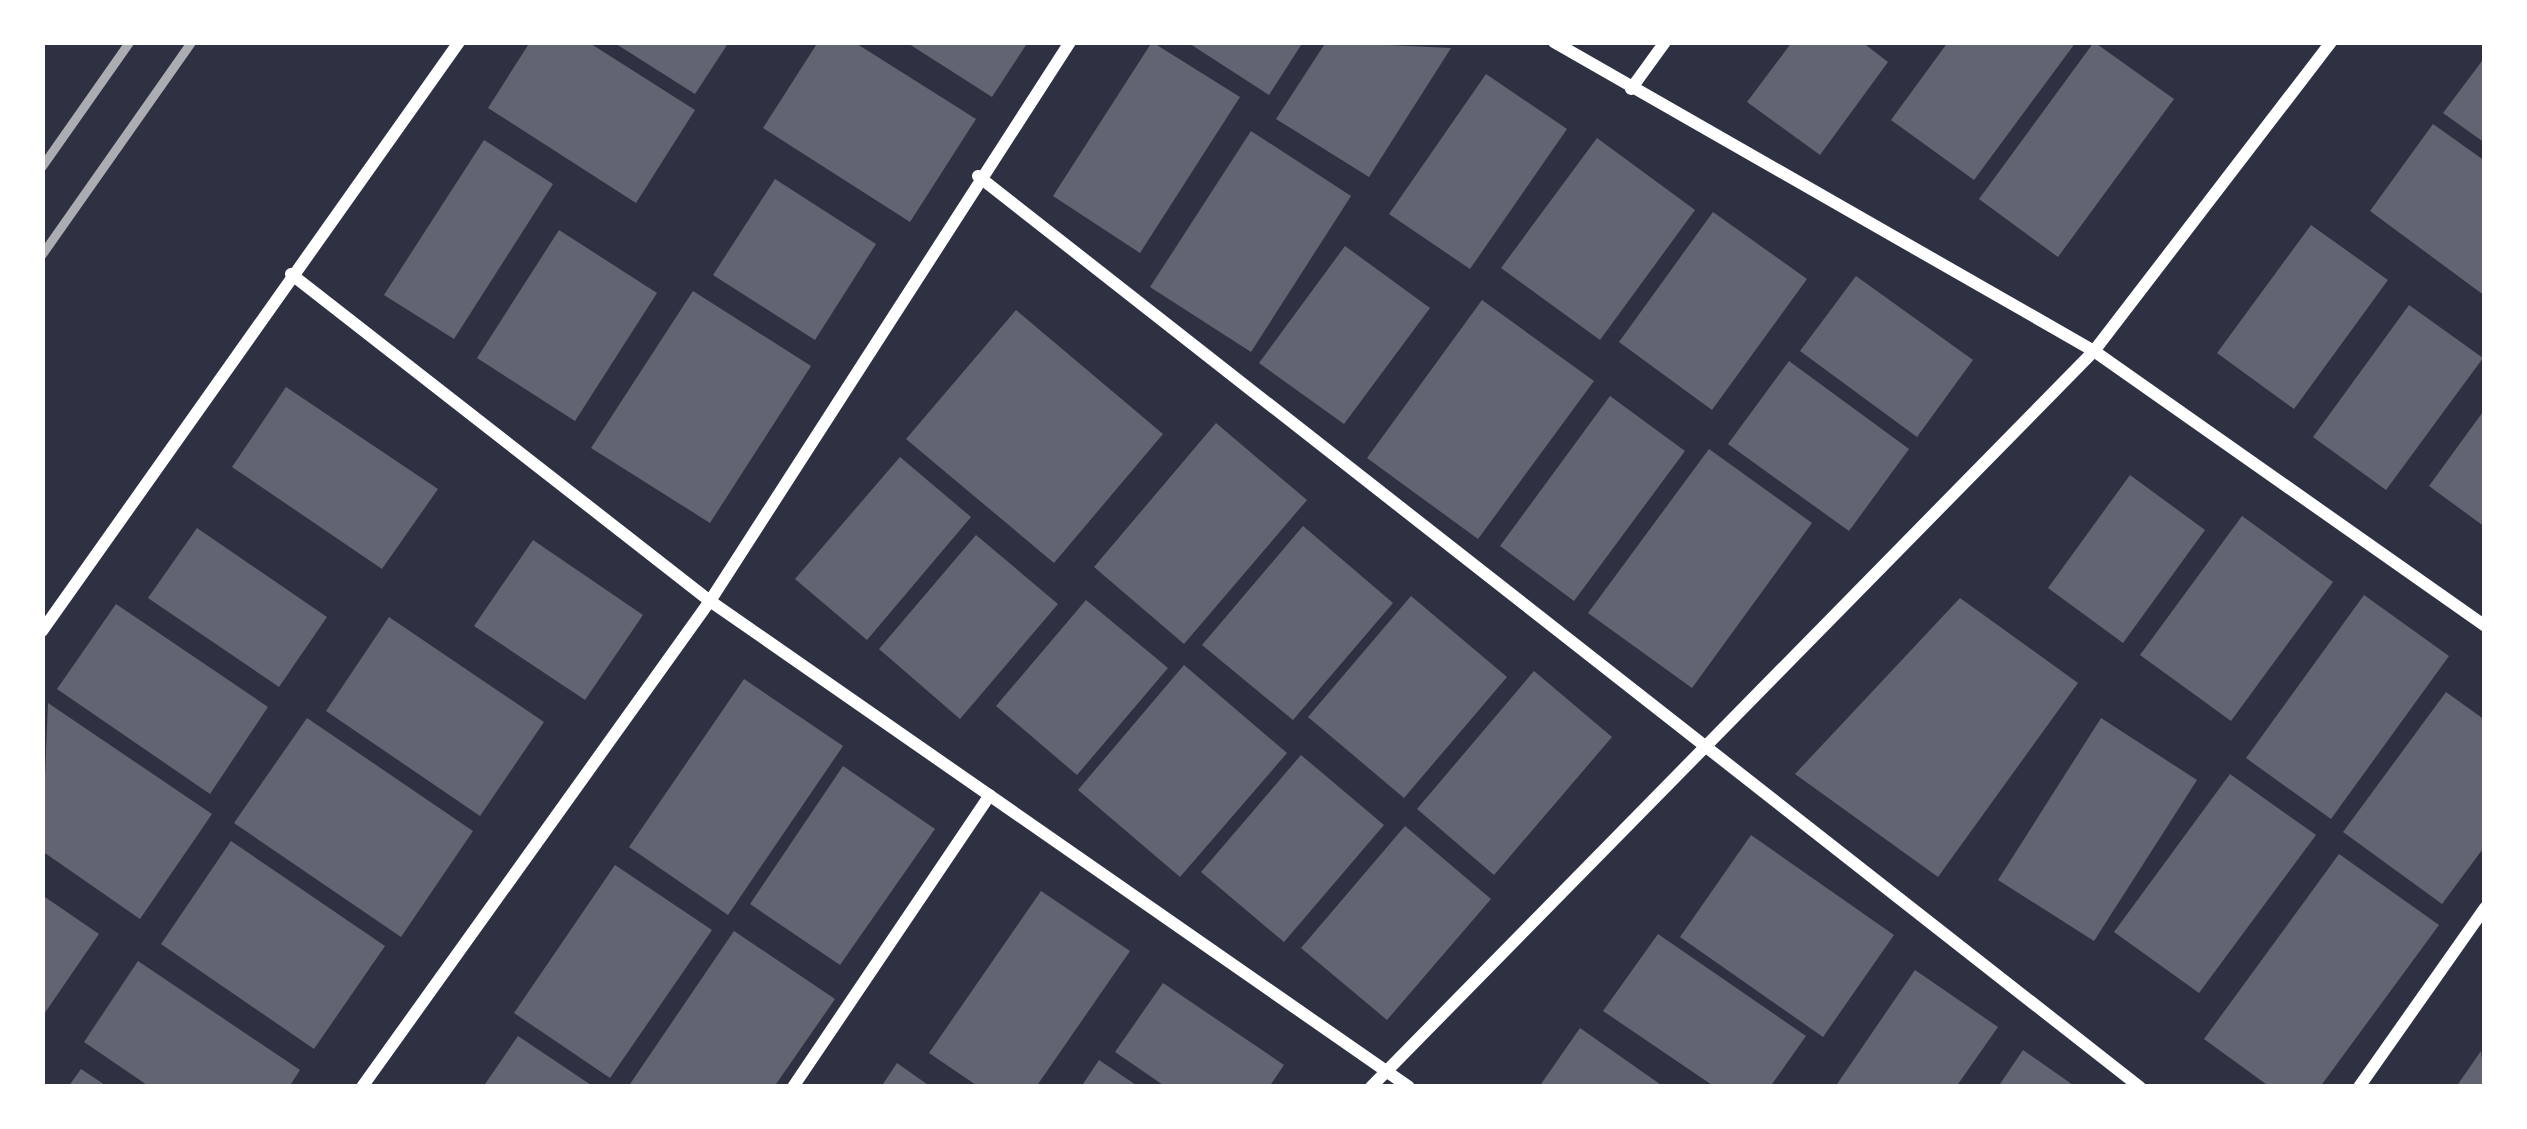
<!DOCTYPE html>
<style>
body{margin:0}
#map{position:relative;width:2527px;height:1129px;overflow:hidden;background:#2d3142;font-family:Rubik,sans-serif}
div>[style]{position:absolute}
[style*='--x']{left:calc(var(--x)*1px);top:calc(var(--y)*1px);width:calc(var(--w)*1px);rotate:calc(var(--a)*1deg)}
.building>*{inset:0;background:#626471}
.minor>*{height:12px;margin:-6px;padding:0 6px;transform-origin:6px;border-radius:6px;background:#fff}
.rail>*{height:9px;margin:-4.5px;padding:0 4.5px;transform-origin:4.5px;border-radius:4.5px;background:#abadb3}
span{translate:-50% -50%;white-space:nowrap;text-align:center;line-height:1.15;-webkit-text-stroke:9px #fff;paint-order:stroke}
.frame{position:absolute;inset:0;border:45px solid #fff;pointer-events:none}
</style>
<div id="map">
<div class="building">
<div style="clip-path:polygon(530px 42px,588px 42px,695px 110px,636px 203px,488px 108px)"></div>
<div style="clip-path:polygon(613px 42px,729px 42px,695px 94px)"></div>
<div style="clip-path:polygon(818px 42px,854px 42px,976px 119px,910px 222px,763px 128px)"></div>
<div style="clip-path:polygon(906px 42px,1028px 42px,992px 97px)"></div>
<div style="clip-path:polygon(1152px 42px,1240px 97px,1140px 253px,1053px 196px)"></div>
<div style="clip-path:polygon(1187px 42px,1303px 42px,1269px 95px)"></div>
<div style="clip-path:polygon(1326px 42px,1451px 48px,1369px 177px,1276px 119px)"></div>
<div style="clip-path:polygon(1792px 42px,1862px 42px,1888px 62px,1820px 155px,1747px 102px)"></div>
<div style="clip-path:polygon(1948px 42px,2076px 42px,1974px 180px,1891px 120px)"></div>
<div style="clip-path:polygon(2094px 42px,2174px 99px,2058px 257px,1979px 199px)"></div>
<div style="clip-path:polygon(2485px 57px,2485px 143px,2443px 113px)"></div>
<div style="clip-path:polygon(1486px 74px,1567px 129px,1470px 269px,1389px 214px)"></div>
<div style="clip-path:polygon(2433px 124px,2485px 161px,2485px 296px,2370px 211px)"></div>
<div style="clip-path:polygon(1251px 131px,1351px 196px,1251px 352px,1150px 287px)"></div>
<div style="clip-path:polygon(1597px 138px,1695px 210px,1600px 340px,1501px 268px)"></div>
<div style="clip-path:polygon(484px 140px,553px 184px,454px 339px,384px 295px)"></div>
<div style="clip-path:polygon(775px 179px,876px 244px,815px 340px,713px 275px)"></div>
<div style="clip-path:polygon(1713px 212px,1807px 279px,1712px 410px,1619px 342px)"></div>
<div style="clip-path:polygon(2311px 225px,2388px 280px,2294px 409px,2217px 353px)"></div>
<div style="clip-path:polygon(559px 230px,657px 293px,575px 421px,477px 358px)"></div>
<div style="clip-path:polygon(1345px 246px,1430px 308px,1344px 424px,1259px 363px)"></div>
<div style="clip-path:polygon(1856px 276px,1973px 360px,1917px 437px,1800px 351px)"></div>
<div style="clip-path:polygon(693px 291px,811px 366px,710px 523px,591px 448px)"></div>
<div style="clip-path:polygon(1482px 300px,1594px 381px,1478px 539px,1367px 458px)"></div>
<div style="clip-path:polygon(2409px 305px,2483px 358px,2386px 490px,2313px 437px)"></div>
<div style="clip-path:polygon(1016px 310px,1163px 434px,1054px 563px,906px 439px)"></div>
<div style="clip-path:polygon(1789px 361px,1909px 449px,1849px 531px,1728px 444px)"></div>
<div style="clip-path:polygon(286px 387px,438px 489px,382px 569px,232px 467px)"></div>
<div style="clip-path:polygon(1610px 396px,1685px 451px,1574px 601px,1500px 546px)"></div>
<div style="clip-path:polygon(2485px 409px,2485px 527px,2429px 486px)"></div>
<div style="clip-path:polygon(1216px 423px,1307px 500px,1184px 644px,1094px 567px)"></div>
<div style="clip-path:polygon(1709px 449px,1812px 523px,1692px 688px,1588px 613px)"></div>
<div style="clip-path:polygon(900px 457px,971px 517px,867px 640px,795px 579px)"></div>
<div style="clip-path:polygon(2130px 475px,2205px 530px,2123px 643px,2048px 588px)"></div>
<div style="clip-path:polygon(2242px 516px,2333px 582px,2231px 721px,2140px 655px)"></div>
<div style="clip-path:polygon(1303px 526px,1393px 603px,1293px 720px,1202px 645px)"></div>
<div style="clip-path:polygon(197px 528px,327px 617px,279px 687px,148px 598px)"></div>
<div style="clip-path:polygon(976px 535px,1058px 604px,960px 719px,879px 649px)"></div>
<div style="clip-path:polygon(533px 540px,643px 615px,585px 700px,474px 626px)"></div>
<div style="clip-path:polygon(2364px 595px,2449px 656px,2331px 819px,2246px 758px)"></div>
<div style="clip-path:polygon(1411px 596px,1507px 677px,1404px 798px,1308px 717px)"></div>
<div style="clip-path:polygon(1960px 598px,2078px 683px,1938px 877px,1795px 774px)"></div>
<div style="clip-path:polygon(1086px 600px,1168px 668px,1077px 775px,996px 706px)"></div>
<div style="clip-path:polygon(116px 604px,268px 707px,210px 794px,57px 689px)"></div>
<div style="clip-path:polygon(389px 617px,544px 722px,480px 816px,326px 711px)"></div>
<div style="clip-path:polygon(1184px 665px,1287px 753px,1180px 877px,1078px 790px)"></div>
<div style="clip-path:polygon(1534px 671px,1612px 737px,1494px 875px,1417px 809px)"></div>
<div style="clip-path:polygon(744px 679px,843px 746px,728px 915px,629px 847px)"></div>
<div style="clip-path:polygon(2446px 692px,2485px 720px,2485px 846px,2442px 904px,2343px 832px)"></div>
<div style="clip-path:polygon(48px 703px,212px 814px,140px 919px,42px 851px)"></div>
<div style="clip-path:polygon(307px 718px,473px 831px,401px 937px,234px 823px)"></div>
<div style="clip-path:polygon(2101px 718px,2197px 780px,2094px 941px,1998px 880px)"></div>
<div style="clip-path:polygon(1301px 755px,1384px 825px,1284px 942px,1201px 872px)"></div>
<div style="clip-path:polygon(843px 766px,935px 829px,840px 965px,750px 904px)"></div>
<div style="clip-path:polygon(2230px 774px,2316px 835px,2199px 993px,2114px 932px)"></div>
<div style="clip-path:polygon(1405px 826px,1491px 899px,1387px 1020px,1301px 948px)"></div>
<div style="clip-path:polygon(1751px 835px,1894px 935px,1823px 1037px,1680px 937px)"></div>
<div style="clip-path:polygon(231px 841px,385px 946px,314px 1049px,161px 944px)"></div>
<div style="clip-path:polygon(2339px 854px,2439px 925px,2320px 1087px,2270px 1087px,2204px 1039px)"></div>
<div style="clip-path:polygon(615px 865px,712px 930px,610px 1078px,514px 1013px)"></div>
<div style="clip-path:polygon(1041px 891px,1130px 951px,1036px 1087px,979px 1087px,929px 1053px)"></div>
<div style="clip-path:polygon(42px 895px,99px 934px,42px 1017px)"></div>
<div style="clip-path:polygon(734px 931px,835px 999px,774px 1087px,628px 1087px)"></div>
<div style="clip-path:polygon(1658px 934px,1806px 1036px,1770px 1087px,1715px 1087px,1603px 1011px)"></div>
<div style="clip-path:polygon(138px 961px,300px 1070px,289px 1087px,150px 1087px,84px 1042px)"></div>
<div style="clip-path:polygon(1915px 970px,1998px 1027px,1956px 1087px,1835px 1087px)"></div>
<div style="clip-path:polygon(1163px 983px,1284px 1065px,1269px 1087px,1166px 1087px,1115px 1052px)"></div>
<div style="clip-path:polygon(1580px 1028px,1664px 1087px,1539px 1087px)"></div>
<div style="clip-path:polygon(518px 1036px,594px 1087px,483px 1087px)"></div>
<div style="clip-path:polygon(2023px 1050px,2076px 1087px,1998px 1087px)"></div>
<div style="clip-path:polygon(2481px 1051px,2485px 1087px,2456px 1087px)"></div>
<div style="clip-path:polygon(1099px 1060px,1139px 1087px,1081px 1087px)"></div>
<div style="clip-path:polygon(897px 1063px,931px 1087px,881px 1087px)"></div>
<div style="clip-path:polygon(81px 1069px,108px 1087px,68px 1087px)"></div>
</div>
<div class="minor">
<div style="--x:1554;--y:42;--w:622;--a:29.78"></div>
<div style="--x:2094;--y:351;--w:478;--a:35.1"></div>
<div style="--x:1631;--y:89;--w:58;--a:-54.1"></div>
<div style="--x:978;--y:176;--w:1477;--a:38.1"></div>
<div style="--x:291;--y:274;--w:531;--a:37.97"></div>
<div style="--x:710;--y:601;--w:851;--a:34.81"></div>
<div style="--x:42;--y:631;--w:722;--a:-54.7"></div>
<div style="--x:362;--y:1087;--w:598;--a:-54.4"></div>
<div style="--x:710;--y:601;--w:665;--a:-57.22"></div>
<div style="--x:793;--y:1087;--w:352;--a:-56"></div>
<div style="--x:1371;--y:1087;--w:1032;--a:-45.51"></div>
<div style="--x:2094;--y:351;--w:389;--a:-52.5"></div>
<div style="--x:2359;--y:1087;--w:219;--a:-54.9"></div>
</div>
<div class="rail">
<div style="--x:42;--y:166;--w:151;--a:-54.9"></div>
<div style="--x:42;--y:254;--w:259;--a:-54.9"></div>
</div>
<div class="frame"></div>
</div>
